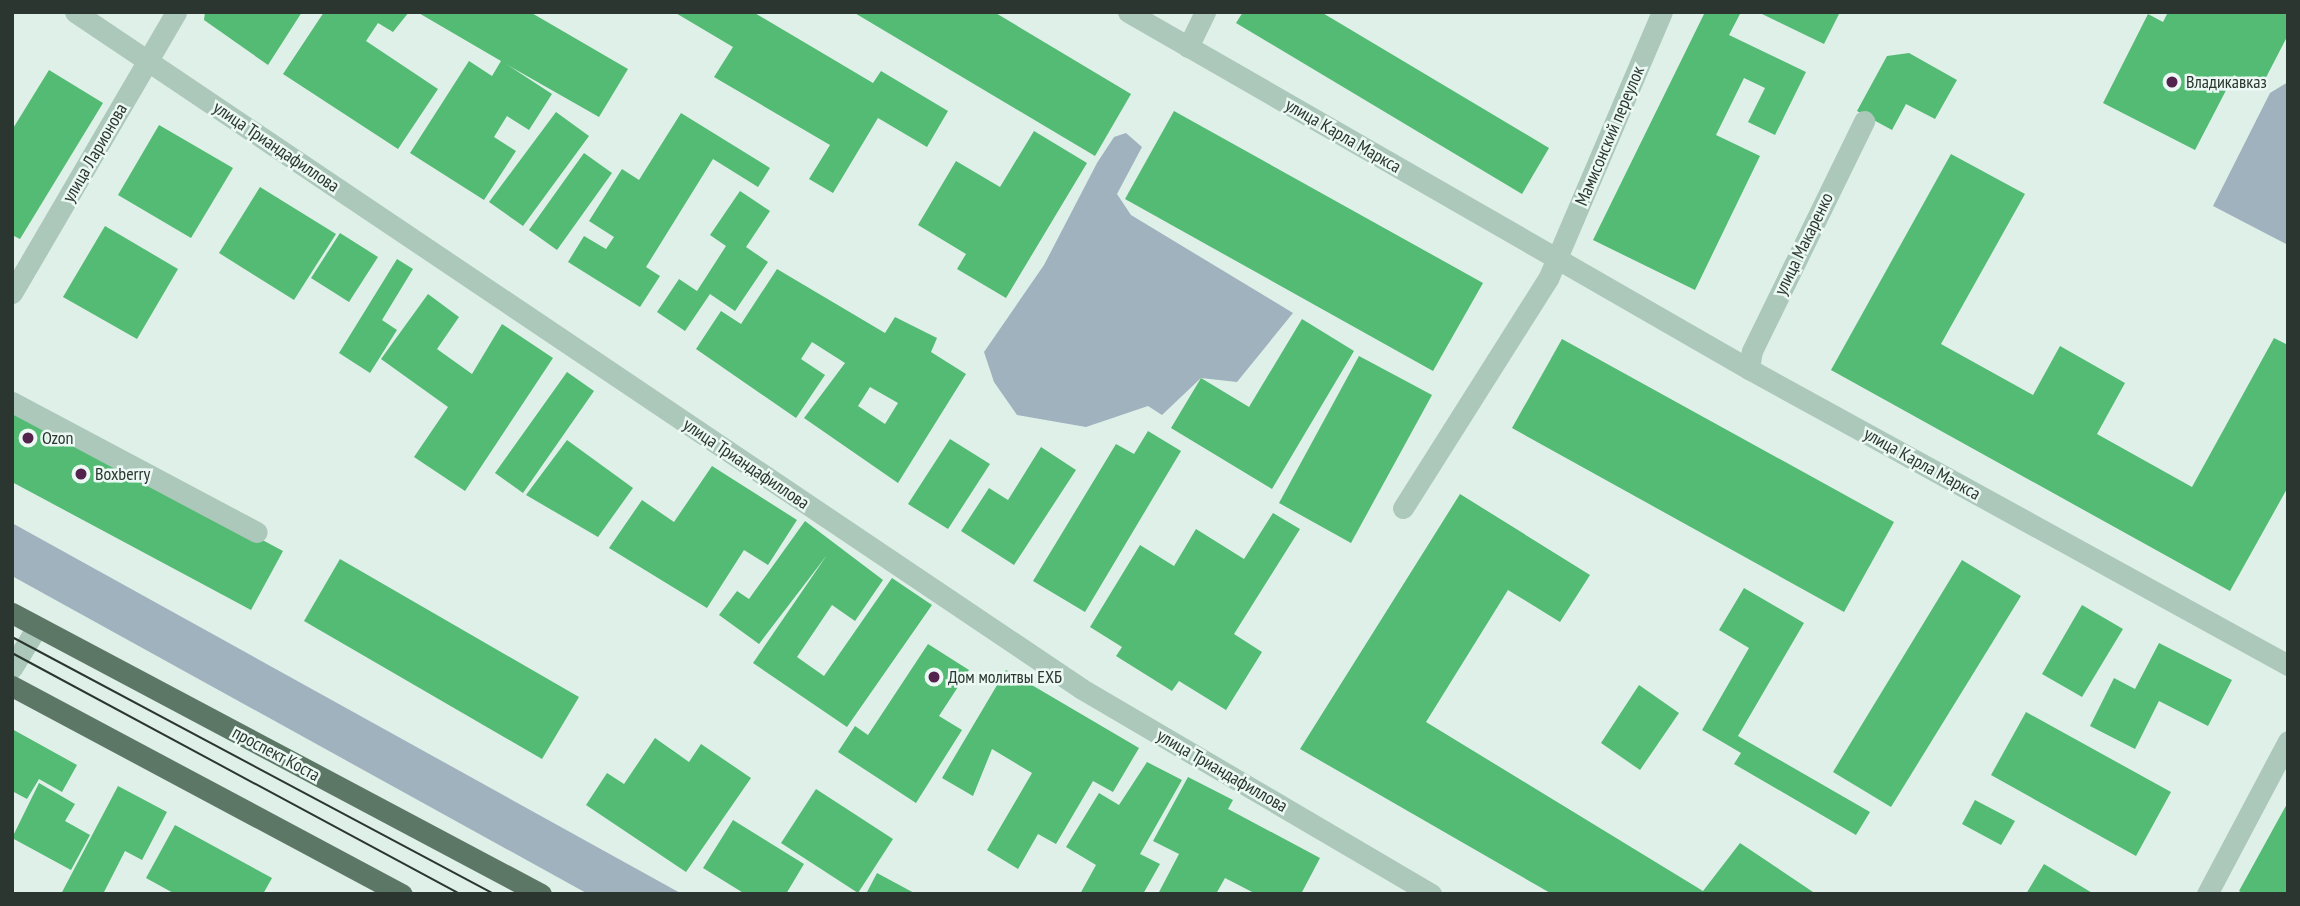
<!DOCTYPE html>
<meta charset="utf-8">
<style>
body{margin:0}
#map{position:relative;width:2300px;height:906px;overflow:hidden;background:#dff0e9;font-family:"PT Sans Narrow",sans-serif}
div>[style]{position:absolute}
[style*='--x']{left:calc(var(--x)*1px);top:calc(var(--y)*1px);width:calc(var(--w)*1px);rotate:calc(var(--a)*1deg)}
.green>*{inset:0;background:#a0b2be}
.building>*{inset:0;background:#53bb73}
.lane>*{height:21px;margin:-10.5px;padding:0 10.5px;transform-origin:10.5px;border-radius:10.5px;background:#acc8ba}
.street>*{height:21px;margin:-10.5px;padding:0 10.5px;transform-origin:10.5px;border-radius:10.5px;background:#acc8ba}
.primary>*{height:21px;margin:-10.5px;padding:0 10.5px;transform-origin:10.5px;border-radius:10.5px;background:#5d7767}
.tram>*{height:2px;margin:-1px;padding:0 1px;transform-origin:1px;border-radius:1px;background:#2a362f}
.dots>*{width:19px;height:19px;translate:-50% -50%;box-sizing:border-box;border:4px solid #ebf8f3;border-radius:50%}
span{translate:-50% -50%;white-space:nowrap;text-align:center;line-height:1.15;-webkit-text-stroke:5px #ebf8f3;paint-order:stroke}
.poi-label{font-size:18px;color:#2a362f}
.left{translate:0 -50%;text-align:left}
.street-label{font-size:18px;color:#2a362f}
.frame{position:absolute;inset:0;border:14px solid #2a362f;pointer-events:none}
</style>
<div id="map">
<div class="green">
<div style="clip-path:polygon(2288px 82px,2288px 245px,2213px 206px,2270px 93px)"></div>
<div style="clip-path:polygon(1126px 133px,1142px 147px,1117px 194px,1131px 215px,1293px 313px,1237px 382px,1201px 378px,1162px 415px,1148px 406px,1086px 427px,1017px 415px,994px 382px,984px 352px,1044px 265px,1097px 163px,1114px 137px)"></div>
<div style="clip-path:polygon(12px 523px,682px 894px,588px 894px,12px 576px)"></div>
</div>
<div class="building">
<div style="clip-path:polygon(205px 12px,302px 12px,268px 65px,204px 20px)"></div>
<div style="clip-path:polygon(324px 12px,409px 12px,393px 32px,378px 23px,366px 41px,438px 89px,398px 149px,283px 74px)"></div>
<div style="clip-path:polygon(417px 12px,530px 12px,628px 69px,599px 117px,506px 64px,552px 94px,529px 130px,507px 116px,494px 137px,516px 151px,484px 200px,410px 153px,469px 61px,492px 76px,501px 61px)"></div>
<div style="clip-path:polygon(674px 12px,753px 12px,873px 83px,881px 71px,948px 111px,927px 147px,878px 118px,833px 193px,809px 179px,830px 145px,714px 77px,733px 47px)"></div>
<div style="clip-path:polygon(853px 12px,994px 12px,1131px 94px,1095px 156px)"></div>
<div style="clip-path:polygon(1243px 12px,1321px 12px,1549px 148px,1522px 194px,1236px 23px)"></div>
<div style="clip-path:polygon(1705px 12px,1741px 12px,1729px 35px,1806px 72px,1775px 135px,1748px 122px,1765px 88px,1744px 78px,1716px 135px,1760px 156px,1695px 290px,1593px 240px)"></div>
<div style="clip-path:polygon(1758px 12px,1840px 12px,1824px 44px)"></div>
<div style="clip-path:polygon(2168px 12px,2288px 12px,2288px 35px,2260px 89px,2234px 75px,2195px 150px,2103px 103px,2148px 14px,2163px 22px)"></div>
<div style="clip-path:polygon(1909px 53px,1957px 80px,1935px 119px,1906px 104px,1892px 130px,1857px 111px,1887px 56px)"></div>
<div style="clip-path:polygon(49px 70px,103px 103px,20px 239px,12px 235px,12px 130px)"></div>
<div style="clip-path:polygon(1174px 111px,1483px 283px,1433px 371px,1125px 199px)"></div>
<div style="clip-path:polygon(556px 112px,589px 136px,523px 226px,489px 202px)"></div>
<div style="clip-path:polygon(681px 113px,770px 168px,758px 187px,713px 159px,646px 267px,660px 276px,640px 307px,568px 262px,584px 236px,606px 249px,614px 237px,589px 221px,622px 169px,639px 180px)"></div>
<div style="clip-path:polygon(159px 125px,233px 168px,191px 238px,118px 195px)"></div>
<div style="clip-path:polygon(1034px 131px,1087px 163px,1006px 298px,957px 269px,966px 254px,918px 225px,956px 161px,1000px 187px)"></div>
<div style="clip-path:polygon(584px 153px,612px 173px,557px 250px,529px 230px)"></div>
<div style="clip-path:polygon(1951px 154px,2025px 194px,1941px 344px,2033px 395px,2060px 346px,2125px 383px,2097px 434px,2192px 487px,2274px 338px,2288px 345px,2288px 487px,2230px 591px,1831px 370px)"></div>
<div style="clip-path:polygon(260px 187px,336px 234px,294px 300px,219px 253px)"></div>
<div style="clip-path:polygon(740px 191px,770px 211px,746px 247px,768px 262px,735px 311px,710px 294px,685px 331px,657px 312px,679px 279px,697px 291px,726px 246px,710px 235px)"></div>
<div style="clip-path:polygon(105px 226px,178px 269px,137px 339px,63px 297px)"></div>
<div style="clip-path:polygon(340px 233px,378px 257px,349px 302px,311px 278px)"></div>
<div style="clip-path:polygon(397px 259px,413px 269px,382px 320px,397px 330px,370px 373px,339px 353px)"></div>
<div style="clip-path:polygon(evenodd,777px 269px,885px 333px,895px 317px,937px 338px,931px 352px,966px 374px,898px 483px,804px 418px,845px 363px,812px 342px,801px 359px,825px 375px,796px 418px,696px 349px,721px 311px,741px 324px,777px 269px,870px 387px,898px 403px,885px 424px,858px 406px,870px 387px)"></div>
<div style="clip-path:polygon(428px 294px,459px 317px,437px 349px,472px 374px,502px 324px,553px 358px,465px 491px,414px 457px,448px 407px,381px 359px)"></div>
<div style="clip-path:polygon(1302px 319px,1354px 351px,1272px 489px,1171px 428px,1201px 378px,1249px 407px)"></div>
<div style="clip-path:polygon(1562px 339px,1894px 522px,1844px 612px,1512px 428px)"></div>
<div style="clip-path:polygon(1359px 356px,1432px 395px,1351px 543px,1279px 503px)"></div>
<div style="clip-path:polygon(567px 372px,594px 391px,523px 493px,495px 473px)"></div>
<div style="clip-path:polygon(12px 406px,283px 551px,251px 610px,12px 482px)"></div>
<div style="clip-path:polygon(1148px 431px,1181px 451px,1085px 612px,1033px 581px,1116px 444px,1134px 454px)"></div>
<div style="clip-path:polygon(950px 439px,990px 464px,948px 529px,908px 504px)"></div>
<div style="clip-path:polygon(567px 440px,633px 488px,598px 537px,526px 495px)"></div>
<div style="clip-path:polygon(1041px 447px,1076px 470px,1014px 565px,961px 531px,989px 488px,1008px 500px)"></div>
<div style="clip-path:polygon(712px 466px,797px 520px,768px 565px,744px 550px,707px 608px,609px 548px,642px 500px,674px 522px)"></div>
<div style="clip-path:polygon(1460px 494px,1590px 575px,1560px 622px,1508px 590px,1426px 722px,1703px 891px,1740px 843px,1816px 894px,1552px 894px,1300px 749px)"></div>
<div style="clip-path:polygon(1273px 513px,1300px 529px,1234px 634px,1262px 652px,1226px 710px,1179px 681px,1172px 691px,1116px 656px,1122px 647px,1090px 627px,1140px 545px,1174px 566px,1196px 529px,1244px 559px)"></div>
<div style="clip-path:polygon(805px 521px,883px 580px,855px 621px,832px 605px,797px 657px,824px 676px,892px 578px,932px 605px,847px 727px,753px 663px,827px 555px,759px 644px,719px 615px,737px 591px,749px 599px)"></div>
<div style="clip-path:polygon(340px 559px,579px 697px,542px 759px,304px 621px)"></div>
<div style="clip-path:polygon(1962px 560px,2021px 596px,1891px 807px,1833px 772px)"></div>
<div style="clip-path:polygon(1744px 588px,1804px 623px,1738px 736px,1870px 812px,1856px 835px,1734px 764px,1741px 753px,1702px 730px,1749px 648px,1719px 630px)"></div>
<div style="clip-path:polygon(2082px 605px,2123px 629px,2082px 697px,2042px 674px)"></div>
<div style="clip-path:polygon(2159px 643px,2232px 680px,2208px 726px,2159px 701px,2135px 749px,2090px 726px,2114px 678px,2135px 689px)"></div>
<div style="clip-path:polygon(928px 644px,969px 670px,939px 716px,962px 730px,916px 803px,838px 752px,855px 726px,868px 735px)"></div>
<div style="clip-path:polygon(1006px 670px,1139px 748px,1113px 792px,1093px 781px,1056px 844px,1038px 834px,1018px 869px,987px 850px,1032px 773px,992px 749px,973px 796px,942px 778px)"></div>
<div style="clip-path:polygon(1639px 685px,1679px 713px,1640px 770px,1601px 743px)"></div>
<div style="clip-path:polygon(2026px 712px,2171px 792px,2136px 856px,1991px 775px)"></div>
<div style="clip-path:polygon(12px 729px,77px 765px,62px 792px,39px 779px,27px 799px,12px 791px)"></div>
<div style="clip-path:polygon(655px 738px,689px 762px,701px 744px,751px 778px,686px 872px,586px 805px,607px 773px,624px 784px)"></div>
<div style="clip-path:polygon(1147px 762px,1182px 780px,1140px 854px,1160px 864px,1143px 894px,1080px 894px,1096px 865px,1066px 847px,1099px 793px,1119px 805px)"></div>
<div style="clip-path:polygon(1188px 777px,1233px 800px,1228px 809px,1320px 858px,1301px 894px,1256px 894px,1225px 878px,1216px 894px,1158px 894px,1179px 854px,1153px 841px)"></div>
<div style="clip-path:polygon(39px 783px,75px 804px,65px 821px,90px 835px,71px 870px,12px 838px)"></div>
<div style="clip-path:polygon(118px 786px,167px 812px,142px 860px,125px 851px,103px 894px,61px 894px)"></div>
<div style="clip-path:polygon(816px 789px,893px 839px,858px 893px,781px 843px)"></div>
<div style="clip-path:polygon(1975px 800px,2015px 821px,2001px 845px,1962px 824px)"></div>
<div style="clip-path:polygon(2288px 802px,2288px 894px,2244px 894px,2239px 891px)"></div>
<div style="clip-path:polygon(733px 820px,804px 864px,786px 894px,745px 894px,703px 868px)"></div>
<div style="clip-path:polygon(175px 825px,272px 878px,263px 894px,175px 894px,146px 878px)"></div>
<div style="clip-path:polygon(2044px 864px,2094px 894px,2026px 894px)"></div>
<div style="clip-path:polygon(877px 873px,916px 894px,866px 894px)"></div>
</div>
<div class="lane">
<div style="--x:1188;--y:47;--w:39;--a:-64"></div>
<div style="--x:12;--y:402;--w:277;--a:28"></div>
</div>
<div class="street">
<div style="--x:75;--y:12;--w:1213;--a:33.91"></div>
<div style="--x:1082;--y:689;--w:405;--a:30.4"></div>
<div style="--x:1128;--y:12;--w:716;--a:29.89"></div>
<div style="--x:1749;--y:369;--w:615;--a:28.77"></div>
<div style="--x:12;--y:293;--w:325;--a:-59.7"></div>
<div style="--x:1749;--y:369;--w:18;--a:-81"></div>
<div style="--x:1752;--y:351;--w:256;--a:-64"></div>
<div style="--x:1403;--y:508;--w:271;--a:-57.7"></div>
<div style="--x:1548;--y:279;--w:290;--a:-66.9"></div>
<div style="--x:12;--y:668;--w:48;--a:-58.6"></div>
<div style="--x:2207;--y:894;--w:173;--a:-62.1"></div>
</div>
<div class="primary">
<div style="--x:12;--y:613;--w:599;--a:27.98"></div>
<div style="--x:12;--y:686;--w:442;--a:28.1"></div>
</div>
<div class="tram">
<div style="--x:12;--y:637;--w:546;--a:28.07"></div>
<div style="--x:12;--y:653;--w:509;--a:28.28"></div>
</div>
<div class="dots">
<div style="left:2172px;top:82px;background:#54234d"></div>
<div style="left:28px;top:438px;background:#54234d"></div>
<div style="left:81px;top:474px;background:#54234d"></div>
<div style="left:934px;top:677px;background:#54234d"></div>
</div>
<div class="poi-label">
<span class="left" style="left:2186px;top:82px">Владикавказ</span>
<span class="left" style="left:42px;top:438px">Ozon</span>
<span class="left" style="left:95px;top:474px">Boxberry</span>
<span class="left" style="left:948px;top:677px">Дом молитвы ЕХБ</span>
</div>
<div class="street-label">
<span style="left:1343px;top:136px;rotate:30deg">улица Карла Маркса</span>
<span style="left:1610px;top:136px;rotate:-67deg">Мамисонский переулок</span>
<span style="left:276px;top:147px;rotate:34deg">улица Триандафиллова</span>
<span style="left:95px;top:153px;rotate:-60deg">улица Ларионова</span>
<span style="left:1804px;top:244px;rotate:-64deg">улица Макаренко</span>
<span style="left:746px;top:464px;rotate:34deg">улица Триандафиллова</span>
<span style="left:1922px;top:464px;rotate:29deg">улица Карла Маркса</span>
<span style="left:276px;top:754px;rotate:28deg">проспект Коста</span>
<span style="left:1222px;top:771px;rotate:30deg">улица Триандафиллова</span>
</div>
<div class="frame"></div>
</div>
